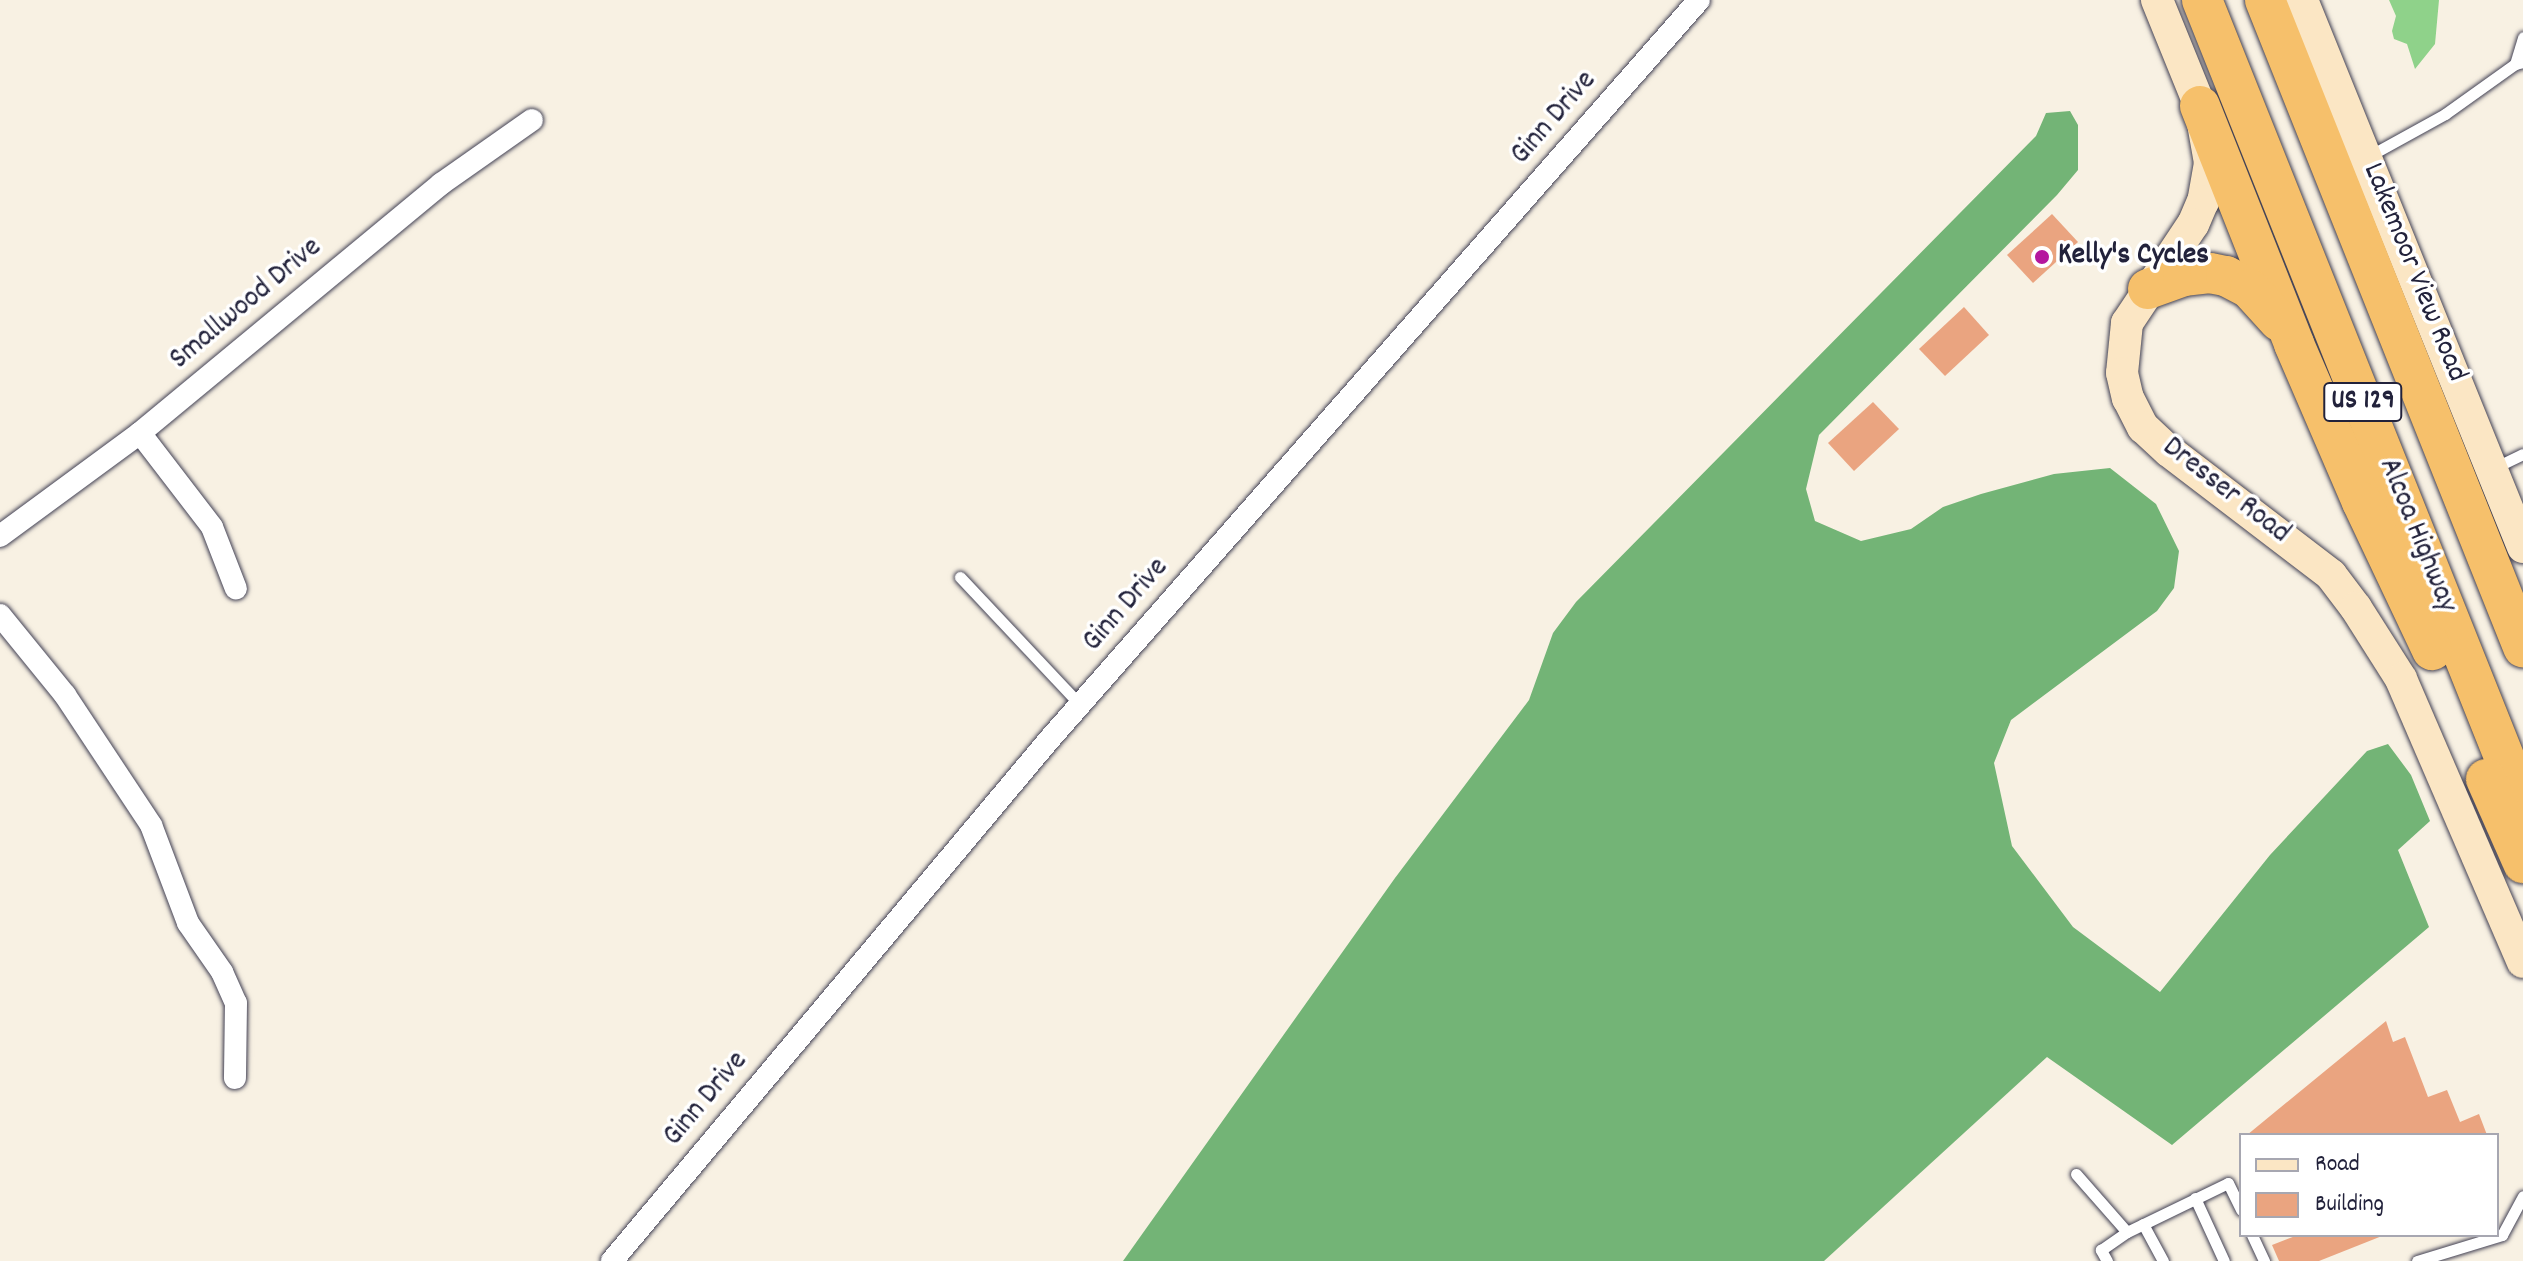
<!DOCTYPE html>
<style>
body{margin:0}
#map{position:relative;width:2523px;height:1261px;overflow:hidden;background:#f8f1e3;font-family:Dekko,sans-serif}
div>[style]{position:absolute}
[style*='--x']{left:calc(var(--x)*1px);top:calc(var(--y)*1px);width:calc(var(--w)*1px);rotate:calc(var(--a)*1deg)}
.green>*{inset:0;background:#8fd28a}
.forest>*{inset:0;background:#73b476}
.building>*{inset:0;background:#eaa480}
.roads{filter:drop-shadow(0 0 2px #424154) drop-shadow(0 0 2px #424154)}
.lane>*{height:11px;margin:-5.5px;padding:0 5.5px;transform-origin:5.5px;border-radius:5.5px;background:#fff}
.street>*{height:22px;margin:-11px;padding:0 11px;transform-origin:11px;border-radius:11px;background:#fff}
.secondary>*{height:32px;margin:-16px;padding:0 16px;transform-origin:16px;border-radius:16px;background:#fbe6c4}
.highway>*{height:40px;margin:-20px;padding:0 20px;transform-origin:20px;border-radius:20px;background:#f6c06b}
.dots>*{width:22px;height:22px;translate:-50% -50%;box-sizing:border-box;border:4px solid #fff;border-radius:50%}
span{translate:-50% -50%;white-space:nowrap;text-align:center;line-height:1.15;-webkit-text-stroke:7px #fff;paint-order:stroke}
.shield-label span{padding:2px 6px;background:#fff;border:2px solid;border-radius:6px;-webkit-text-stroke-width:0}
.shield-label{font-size:28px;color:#22223b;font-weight:700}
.street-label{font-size:30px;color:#22223b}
.poi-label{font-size:30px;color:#22223b;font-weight:700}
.left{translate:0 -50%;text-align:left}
.legend{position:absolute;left:2239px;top:1133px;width:260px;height:104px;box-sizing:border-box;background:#fff;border:2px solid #a7a7b1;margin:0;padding:10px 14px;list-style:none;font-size:24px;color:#22223b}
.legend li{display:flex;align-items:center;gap:16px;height:40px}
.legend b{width:40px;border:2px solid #a7a7b1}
</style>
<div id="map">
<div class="green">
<div style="clip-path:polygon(2389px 0,2439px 0,2435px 44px,2415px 69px,2407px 44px,2394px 39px,2392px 31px,2396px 16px)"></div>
</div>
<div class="forest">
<div style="clip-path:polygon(2070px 111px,2078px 125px,2078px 170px,2057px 195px,1819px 435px,1806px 489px,1815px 521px,1861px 541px,1911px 529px,1943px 507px,1981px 494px,2054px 474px,2110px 468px,2156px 504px,2179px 551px,2174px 588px,2157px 611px,2011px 720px,1994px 763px,2012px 846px,2073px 927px,2160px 992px,2270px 855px,2367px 751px,2388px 744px,2411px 775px,2430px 821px,2398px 850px,2429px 927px,2172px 1145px,2047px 1057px,1824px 1261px,1123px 1261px,1395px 878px,1529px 700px,1553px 633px,1576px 602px,2036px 136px,2046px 113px)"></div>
</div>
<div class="building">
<div style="clip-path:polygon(2052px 214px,2078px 242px,2033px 283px,2007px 255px)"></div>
<div style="clip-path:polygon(1964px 307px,1989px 335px,1945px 376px,1919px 349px)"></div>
<div style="clip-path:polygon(1873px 402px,1899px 429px,1854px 471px,1828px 443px)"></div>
<div style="clip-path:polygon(2386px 1021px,2393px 1042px,2405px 1037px,2428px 1097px,2447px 1090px,2460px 1122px,2479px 1114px,2487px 1135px,2247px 1135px)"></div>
<div style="clip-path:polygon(2298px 1235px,2382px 1235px,2382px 1236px,2319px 1261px,2279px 1261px,2272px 1245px)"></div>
</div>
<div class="roads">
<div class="lane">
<div style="--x:2515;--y:64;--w:28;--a:-73"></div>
<div style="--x:2369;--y:156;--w:87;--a:-28.9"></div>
<div style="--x:2445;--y:114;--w:86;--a:-35.5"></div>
<div style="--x:2515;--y:64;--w:8;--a:-14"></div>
<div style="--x:2492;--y:469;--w:34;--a:-26"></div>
<div style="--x:960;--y:577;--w:175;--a:46.8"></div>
<div style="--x:2076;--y:1174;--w:77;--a:48.7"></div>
<div style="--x:2195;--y:1198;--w:69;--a:65.3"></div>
<div style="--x:2143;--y:1224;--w:42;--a:61.6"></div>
<div style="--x:2252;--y:1235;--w:29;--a:65"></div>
<div style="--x:2107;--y:1261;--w:13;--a:-119"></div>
<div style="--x:2101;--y:1250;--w:32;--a:-35"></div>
<div style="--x:2127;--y:1232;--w:112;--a:-25.9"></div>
<div style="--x:2228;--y:1183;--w:30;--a:64"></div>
<div style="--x:2417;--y:1261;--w:89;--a:-17"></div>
<div style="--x:2502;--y:1235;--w:44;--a:-61.7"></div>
</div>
<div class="street">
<div style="--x:140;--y:433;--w:118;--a:52.5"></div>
<div style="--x:212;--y:527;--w:66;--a:68.8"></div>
<div style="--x:0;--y:536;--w:174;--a:-36.3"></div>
<div style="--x:140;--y:433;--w:391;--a:-39.6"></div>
<div style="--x:441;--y:184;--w:111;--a:-35.1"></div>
<div style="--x:0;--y:615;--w:103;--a:50.9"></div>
<div style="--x:65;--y:695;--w:156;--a:56.5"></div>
<div style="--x:151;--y:825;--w:105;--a:69.3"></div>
<div style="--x:188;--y:923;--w:60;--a:55.2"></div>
<div style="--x:222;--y:972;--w:34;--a:66"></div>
<div style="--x:236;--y:1003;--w:75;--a:90.8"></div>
<div style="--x:612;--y:1261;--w:679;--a:-50.02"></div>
<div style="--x:1048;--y:741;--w:986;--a:-48.7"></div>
</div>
<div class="secondary">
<div style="--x:2157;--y:0;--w:114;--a:67.9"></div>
<div style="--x:2200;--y:106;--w:58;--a:80"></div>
<div style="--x:2210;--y:163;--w:39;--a:100"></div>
<div style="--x:2203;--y:201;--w:25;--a:113"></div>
<div style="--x:2193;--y:224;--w:119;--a:123.7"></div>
<div style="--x:2127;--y:323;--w:50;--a:95.7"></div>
<div style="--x:2122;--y:373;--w:26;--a:77"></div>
<div style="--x:2128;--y:398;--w:33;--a:63"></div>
<div style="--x:2143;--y:427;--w:35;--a:43"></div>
<div style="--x:2169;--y:451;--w:204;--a:37.4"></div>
<div style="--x:2331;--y:575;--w:41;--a:52.9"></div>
<div style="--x:2356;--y:608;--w:84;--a:57.6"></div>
<div style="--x:2401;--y:679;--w:308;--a:66.7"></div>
<div style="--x:2302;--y:0;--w:590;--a:68"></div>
</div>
<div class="highway">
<div style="--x:2202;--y:0;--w:866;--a:68.24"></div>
<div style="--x:2265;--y:0;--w:697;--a:68.26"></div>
<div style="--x:2200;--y:106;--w:256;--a:68.4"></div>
<div style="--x:2294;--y:344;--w:172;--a:66.7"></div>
<div style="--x:2362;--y:502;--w:164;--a:64.7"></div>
<div style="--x:2148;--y:289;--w:37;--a:-20"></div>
<div style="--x:2183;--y:276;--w:27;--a:-6"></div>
<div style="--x:2210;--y:273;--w:16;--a:11"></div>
<div style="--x:2226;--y:276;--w:27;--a:28"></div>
<div style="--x:2250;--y:289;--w:43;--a:47.8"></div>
<div style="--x:2486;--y:779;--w:92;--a:66.2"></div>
</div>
</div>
<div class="dots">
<div style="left:2042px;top:257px;background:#b5179e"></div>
</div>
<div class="shield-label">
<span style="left:2363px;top:402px">US 129</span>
</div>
<div class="street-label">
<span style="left:1555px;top:119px;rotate:-49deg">Ginn Drive</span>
<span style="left:2413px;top:273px;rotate:68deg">Lakemoor View Road</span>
<span style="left:247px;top:305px;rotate:-40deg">Smallwood Drive</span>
<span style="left:2225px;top:492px;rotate:38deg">Dresser Road</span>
<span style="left:2416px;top:536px;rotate:68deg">Alcoa Highway</span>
<span style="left:1127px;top:606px;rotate:-49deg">Ginn Drive</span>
<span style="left:707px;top:1100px;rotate:-50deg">Ginn Drive</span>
</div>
<div class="poi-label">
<span class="left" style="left:2058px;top:257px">Kelly's Cycles</span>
</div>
<ul class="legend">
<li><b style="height:10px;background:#fbe6c4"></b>Road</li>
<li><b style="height:22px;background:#eaa480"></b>Building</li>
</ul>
</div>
